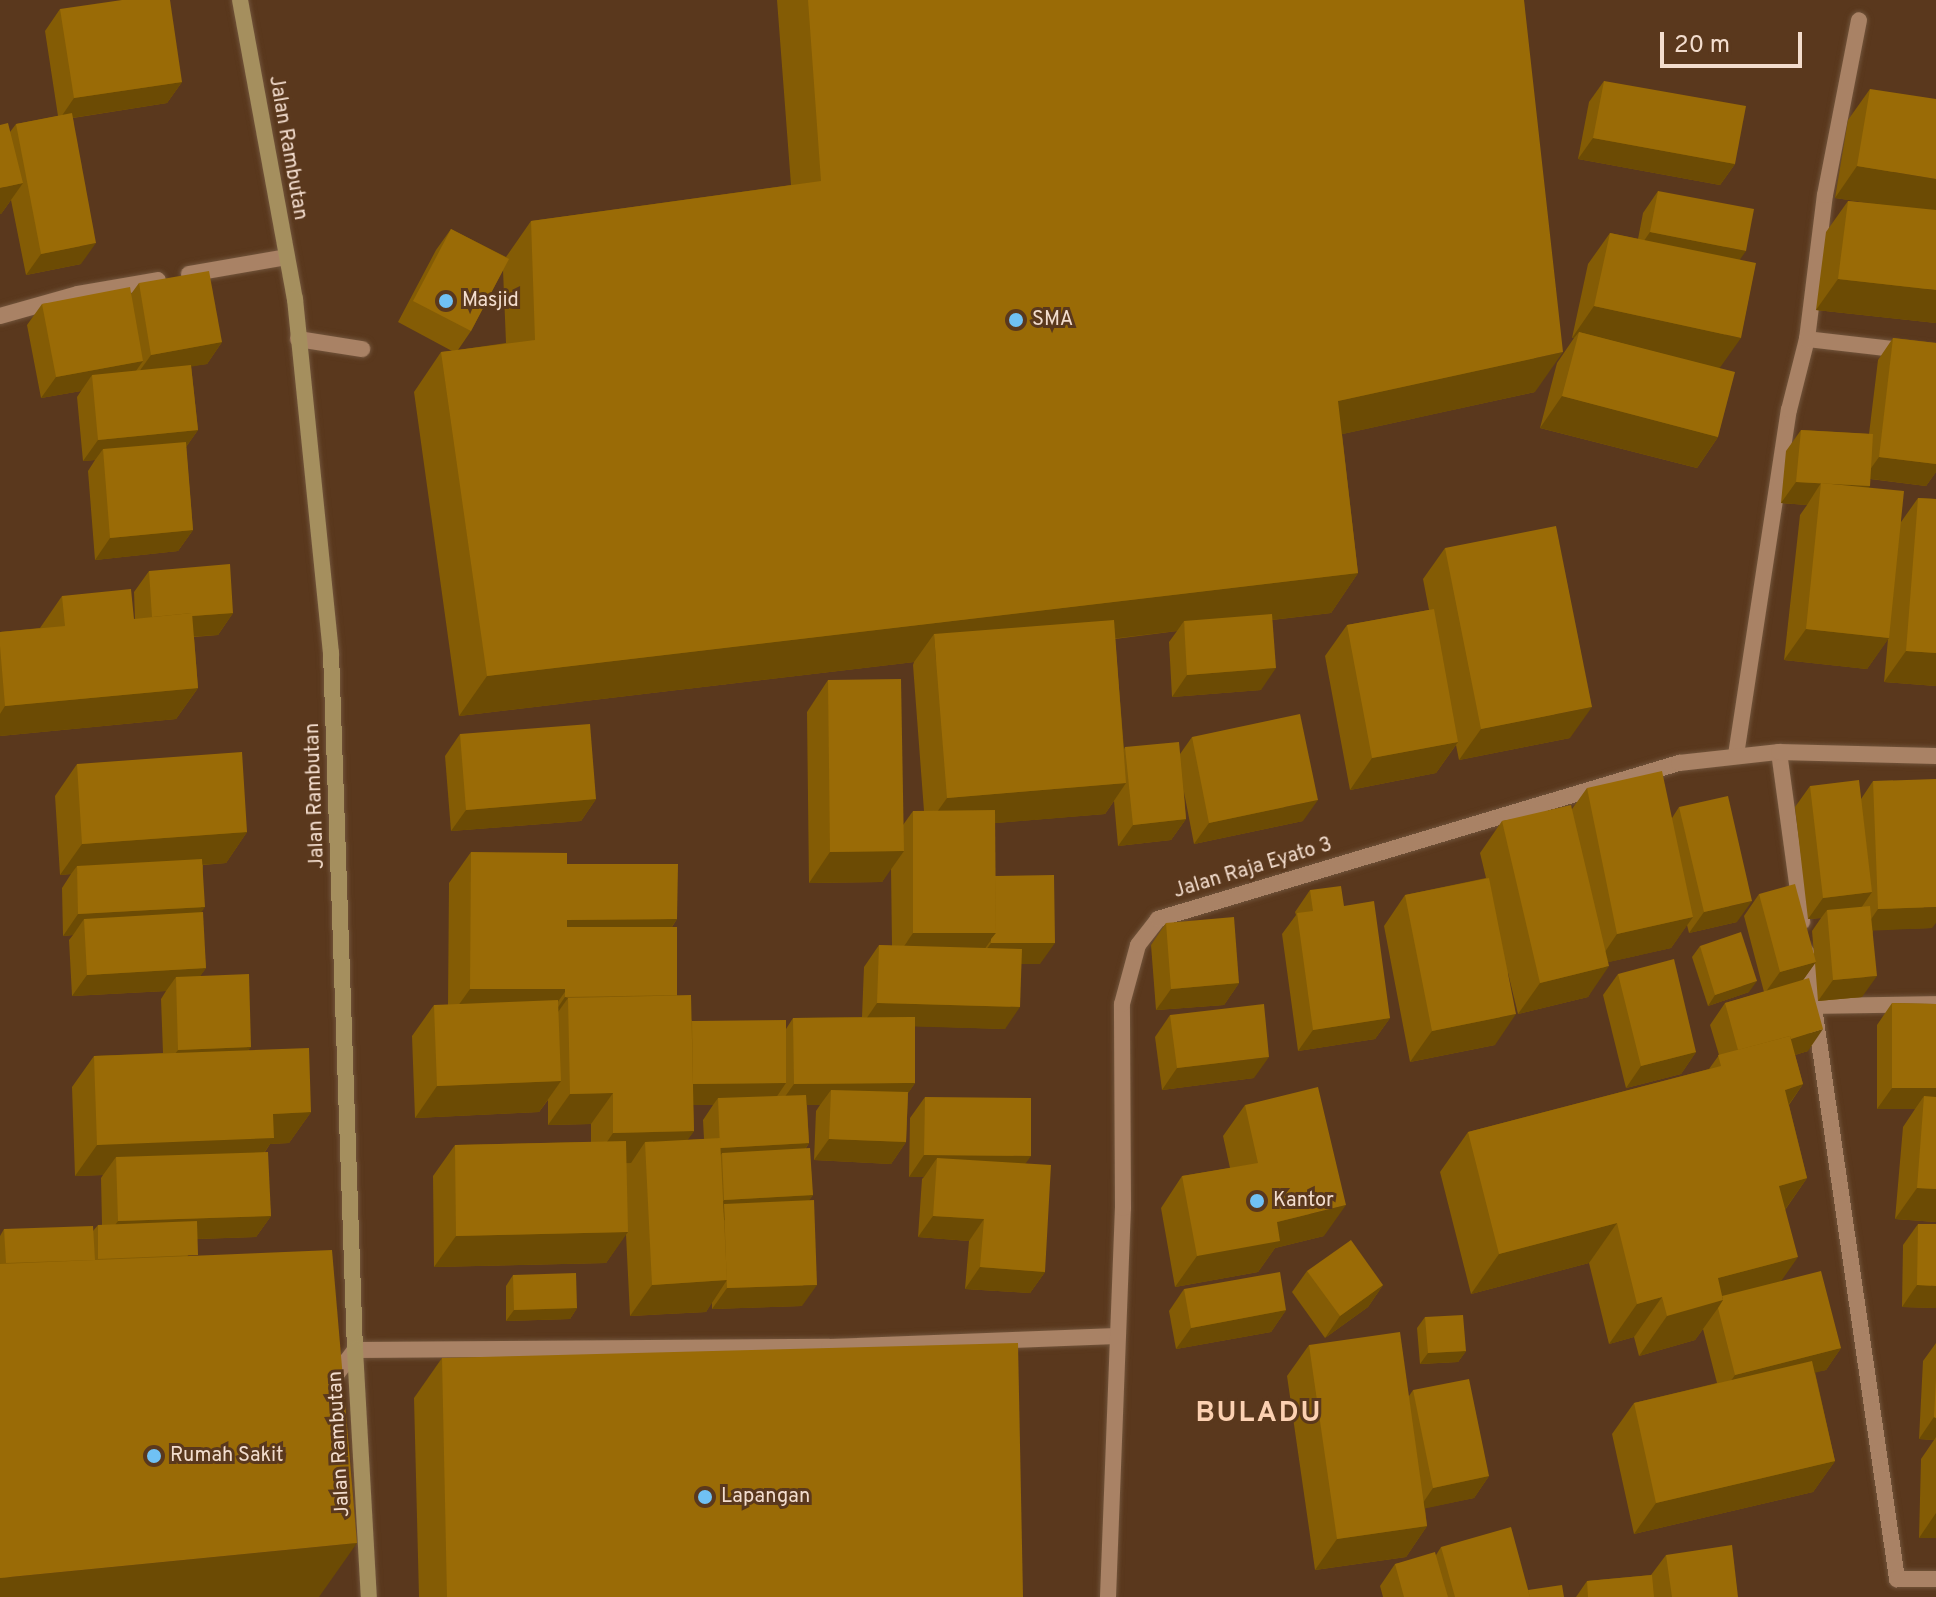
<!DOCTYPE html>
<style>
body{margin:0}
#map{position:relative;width:1936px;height:1597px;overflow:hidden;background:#5a381d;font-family:Overpass,sans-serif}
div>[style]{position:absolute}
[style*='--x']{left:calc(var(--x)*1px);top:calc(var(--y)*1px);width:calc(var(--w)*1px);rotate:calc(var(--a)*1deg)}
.roads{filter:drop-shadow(0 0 2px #71543b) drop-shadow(0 0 2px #71543b)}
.street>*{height:16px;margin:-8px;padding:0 8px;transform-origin:8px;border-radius:8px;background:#a98265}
.secondary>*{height:16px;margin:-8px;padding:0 8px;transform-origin:8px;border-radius:8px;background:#a58f5e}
.wall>*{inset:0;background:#845c05}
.shaded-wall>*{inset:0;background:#6c4b04}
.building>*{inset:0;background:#9a6b06}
.dots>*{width:22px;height:22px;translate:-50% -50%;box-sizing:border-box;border:4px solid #5a381d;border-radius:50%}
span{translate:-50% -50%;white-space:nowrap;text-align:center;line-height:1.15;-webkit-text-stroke:6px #5a381d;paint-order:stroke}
.street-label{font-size:20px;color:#f3ddce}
.poi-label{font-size:20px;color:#f3ddce}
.left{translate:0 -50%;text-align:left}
.district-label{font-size:28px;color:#fcd1b2;font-weight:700;letter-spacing:2px}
.scale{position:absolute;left:1660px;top:32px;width:142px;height:36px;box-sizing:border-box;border:4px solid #f3ddce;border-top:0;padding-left:10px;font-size:24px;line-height:28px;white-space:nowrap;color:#f3ddce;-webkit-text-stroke:6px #5a381d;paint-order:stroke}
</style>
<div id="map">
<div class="roads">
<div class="street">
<div style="--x:189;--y:274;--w:98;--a:-9.9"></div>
<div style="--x:0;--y:316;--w:81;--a:-15.8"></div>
<div style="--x:78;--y:294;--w:81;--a:-9.9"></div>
<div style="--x:298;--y:339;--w:65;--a:8.9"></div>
<div style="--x:1807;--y:339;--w:145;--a:-82.9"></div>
<div style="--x:1825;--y:195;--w:178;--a:-79"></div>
<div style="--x:1779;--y:752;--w:171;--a:82.2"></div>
<div style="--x:1736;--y:755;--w:349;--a:-81.3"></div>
<div style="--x:1789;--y:410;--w:73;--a:-75.8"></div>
<div style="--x:1807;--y:339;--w:130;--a:6.6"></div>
<div style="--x:1806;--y:952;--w:634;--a:81.74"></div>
<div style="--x:1897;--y:1579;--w:39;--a:0"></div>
<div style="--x:1814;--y:1006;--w:122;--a:-0.9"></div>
<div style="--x:330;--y:1383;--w:41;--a:-52.9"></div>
<div style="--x:355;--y:1350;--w:474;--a:-0.4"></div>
<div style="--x:829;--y:1347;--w:288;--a:-2.2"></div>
<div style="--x:1108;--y:1597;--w:389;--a:-87.8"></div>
<div style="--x:1123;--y:1208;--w:204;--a:-90.3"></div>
<div style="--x:1122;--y:1004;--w:61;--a:-74.8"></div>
<div style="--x:1138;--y:945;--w:33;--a:-52"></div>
<div style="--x:1158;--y:919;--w:544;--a:-16.67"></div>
<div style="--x:1679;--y:763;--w:101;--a:-6.3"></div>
<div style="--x:1779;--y:752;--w:157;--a:1.5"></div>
</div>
<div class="secondary">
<div style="--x:240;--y:0;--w:304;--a:79.6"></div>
<div style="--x:295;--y:299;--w:356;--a:84.2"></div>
<div style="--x:331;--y:653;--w:697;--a:88.03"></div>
<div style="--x:355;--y:1350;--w:247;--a:86.8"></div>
</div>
</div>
<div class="wall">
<div style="clip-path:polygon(evenodd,777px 0,1524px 0,1535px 392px,1342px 434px,1358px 573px,1331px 613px,1272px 620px,1261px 690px,1172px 697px,1169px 642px,1177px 631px,1115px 639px,1124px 749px,1125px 747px,1180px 754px,1192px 737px,1303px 821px,1194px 844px,1184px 792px,1186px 819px,1171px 840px,1118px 846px,1114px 801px,1105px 814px,995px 823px,995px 876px,1040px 964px,1021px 964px,1005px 1029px,915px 1026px,915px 1083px,908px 1093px,906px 1142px,891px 1164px,814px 1160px,816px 1111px,820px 1105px,807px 1105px,809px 1143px,806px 1148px,813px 1195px,809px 1200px,802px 1306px,712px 1309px,712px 1302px,706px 1312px,630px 1316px,626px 1234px,606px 1263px,434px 1267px,433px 1176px,455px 1145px,591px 1142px,591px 1124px,548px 1125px,548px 1100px,539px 1112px,415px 1118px,412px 1036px,434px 1005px,448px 1005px,449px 883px,471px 852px,567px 864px,677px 919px,672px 927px,677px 995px,692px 1021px,786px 1029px,793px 1018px,862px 1017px,864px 967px,879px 945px,892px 946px,891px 868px,882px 882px,809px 883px,807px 712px,828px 680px,903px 825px,913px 811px,924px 811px,913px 665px,914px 662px,459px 716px,414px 392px,441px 352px,452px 351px,398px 322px,436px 250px,451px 229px,506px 257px,531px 221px,791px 185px,777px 0,503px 270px,506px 343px,458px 350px,471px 331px,503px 270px,777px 0,693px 1105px,713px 1105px,703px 1120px,704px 1139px,687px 1140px,694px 1131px,693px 1105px)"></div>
<div style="clip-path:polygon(60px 9px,182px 82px,167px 103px,73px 118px,81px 264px,26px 275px,11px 200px,1px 214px,10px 132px,16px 124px,58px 116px,45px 31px)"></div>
<div style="clip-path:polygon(1604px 81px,1735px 164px,1720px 185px,1578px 159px,1589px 102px)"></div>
<div style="clip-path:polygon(1870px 89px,1936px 323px,1816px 310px,1826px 232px,1848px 201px,1878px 204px,1835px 198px,1848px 120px)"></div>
<div style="clip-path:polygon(1658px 191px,1740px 259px,1719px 368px,1718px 437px,1697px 468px,1540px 428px,1557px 363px,1574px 338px,1572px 338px,1588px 264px,1610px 233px,1638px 239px,1643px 213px)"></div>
<div style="clip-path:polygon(139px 283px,222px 342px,207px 364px,191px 366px,198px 430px,186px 447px,193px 530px,178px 551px,95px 560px,88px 471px,95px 460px,83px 461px,77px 397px,81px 391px,41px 398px,27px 325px,42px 304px,131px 294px)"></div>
<div style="clip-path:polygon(1893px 338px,1936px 343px,1936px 472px,1926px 486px,1870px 479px,1869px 488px,1901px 522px,1918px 498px,1936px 499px,1936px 686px,1884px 682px,1888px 639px,1867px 669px,1784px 660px,1800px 515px,1807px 505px,1781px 503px,1786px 451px,1801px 430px,1869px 434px,1878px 360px)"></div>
<div style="clip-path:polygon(1445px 548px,1570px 738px,1459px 760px,1456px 745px,1436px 773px,1350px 790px,1325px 656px,1347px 625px,1429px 610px,1423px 579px)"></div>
<div style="clip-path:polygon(149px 571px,233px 613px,218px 635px,194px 637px,198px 688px,176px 719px,0 736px,0 632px,40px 628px,62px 596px,135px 619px,134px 592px)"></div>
<div style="clip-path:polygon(460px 734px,596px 799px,581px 821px,451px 831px,445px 756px)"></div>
<div style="clip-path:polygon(77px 764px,247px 832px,226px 863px,203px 865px,201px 912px,206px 968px,200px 976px,249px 1050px,311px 1112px,289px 1143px,270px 1144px,265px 1152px,271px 1216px,256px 1237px,197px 1239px,0 1597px,0 1236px,4px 1229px,93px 1231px,98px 1225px,102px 1225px,101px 1178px,103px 1175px,75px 1176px,72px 1087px,94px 1056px,163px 1053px,161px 999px,166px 991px,72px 996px,69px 940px,73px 935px,63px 936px,62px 888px,71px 874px,60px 875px,55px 796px)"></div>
<div style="clip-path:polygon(1873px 781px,1932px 928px,1873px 930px,1862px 997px,1818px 1001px,1815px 963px,1803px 980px,1808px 1051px,1795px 1055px,1803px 1084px,1789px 1105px,1807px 1178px,1785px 1210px,1780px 1281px,1841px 1348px,1826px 1370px,1815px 1372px,1835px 1461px,1813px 1492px,1634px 1534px,1612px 1434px,1634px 1403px,1717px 1383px,1703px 1329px,1695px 1340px,1639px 1356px,1634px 1337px,1609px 1344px,1589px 1263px,1471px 1294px,1440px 1172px,1468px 1132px,1709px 1069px,1719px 1055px,1710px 1025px,1725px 1003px,1764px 992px,1744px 916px,1759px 894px,1814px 954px,1812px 931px,1821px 918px,1808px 919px,1795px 807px,1810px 786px,1861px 799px)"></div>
<div style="clip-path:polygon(1587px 788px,1672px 818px,1679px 807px,1737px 922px,1689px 933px,1687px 925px,1671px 948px,1608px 962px,1588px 997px,1518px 1014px,1508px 973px,1495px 1045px,1410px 1062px,1384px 926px,1405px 895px,1486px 878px,1480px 853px,1502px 821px,1572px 809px)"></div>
<div style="clip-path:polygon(1310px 890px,1344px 906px,1390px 1018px,1375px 1039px,1298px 1051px,1282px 934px,1296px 915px,1295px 912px)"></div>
<div style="clip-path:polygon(1166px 923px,1239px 983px,1224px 1005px,1156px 1010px,1151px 945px)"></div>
<div style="clip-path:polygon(1700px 946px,1749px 992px,1708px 1006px,1692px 957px)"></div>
<div style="clip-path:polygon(1618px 974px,1696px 1052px,1681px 1074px,1626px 1088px,1603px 995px)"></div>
<div style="clip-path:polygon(1892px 1003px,1936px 1004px,1936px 1222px,1895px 1219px,1903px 1127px,1915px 1109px,1877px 1109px,1877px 1025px)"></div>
<div style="clip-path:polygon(1170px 1015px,1254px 1078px,1162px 1090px,1155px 1037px)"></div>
<div style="clip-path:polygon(925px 1097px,1025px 1163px,1045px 1272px,1030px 1293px,965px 1289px,969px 1241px,918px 1237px,922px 1179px,924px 1177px,909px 1177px,910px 1118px)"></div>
<div style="clip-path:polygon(1245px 1105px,1324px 1236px,1275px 1248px,1258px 1272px,1175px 1287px,1161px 1208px,1182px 1176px,1230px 1168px,1223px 1136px)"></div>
<div style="clip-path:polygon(1918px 1224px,1936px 1308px,1902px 1307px,1903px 1245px)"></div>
<div style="clip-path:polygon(1307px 1271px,1383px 1285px,1368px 1307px,1325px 1338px,1292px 1292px)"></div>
<div style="clip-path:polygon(513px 1275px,577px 1308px,570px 1319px,506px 1321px,506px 1286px)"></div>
<div style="clip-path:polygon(1184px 1289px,1286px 1310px,1271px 1332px,1176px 1349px,1169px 1311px)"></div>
<div style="clip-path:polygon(1425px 1317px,1466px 1351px,1458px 1362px,1420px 1364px,1417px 1328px)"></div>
<div style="clip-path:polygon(1936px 1343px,1936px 1538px,1919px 1538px,1921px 1459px,1934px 1440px,1919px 1439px,1923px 1361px)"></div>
<div style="clip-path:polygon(1309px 1345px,1409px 1396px,1413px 1390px,1489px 1476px,1474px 1498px,1425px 1508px,1427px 1526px,1406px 1557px,1315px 1570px,1287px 1376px)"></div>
<div style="clip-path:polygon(442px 1358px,1023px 1597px,419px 1597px,414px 1398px)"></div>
<div style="clip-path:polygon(1441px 1547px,1528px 1590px,1564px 1597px,1383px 1597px,1380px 1586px,1395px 1564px,1436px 1555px)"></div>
<div style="clip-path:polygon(1666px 1555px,1738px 1597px,1576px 1597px,1587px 1581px,1651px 1575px)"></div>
</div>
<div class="shaded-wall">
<div style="clip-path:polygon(182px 82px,167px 103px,59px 120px,74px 98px)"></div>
<div style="clip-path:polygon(1593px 138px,1735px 164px,1720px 185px,1578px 159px)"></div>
<div style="clip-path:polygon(1857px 166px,1936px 179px,1936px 213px,1835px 198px)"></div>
<div style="clip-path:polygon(23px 183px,1px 214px,0 214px,0 188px)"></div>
<div style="clip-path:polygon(1650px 232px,1746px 251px,1731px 272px,1635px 254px)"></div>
<div style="clip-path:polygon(96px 243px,81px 264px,26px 275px,41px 254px)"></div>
<div style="clip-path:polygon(1838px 279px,1936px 290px,1936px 323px,1816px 310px)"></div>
<div style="clip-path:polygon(1594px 306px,1741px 338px,1719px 369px,1579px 332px,1574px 338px,1572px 338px)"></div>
<div style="clip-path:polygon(222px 342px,207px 364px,136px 376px,151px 355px)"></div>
<div style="clip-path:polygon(1563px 352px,1535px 392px,1311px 441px,1338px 401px)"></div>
<div style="clip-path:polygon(143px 361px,128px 382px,92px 375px,81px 391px,41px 398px,56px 377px)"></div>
<div style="clip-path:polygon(1562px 396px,1718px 437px,1697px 468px,1540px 428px)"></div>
<div style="clip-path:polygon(198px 430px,183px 451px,103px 449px,95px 460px,83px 461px,98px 440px)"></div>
<div style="clip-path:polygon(1879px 457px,1936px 464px,1936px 472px,1926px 486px,1864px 478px)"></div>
<div style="clip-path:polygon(1796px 482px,1870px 486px,1855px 508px,1821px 483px,1807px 505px,1781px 503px)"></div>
<div style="clip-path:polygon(193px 530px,178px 551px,95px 560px,110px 538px)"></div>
<div style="clip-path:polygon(1358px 573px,1331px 613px,1185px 630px,1184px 621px,1177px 631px,936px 660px,934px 634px,914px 662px,459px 716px,487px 676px)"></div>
<div style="clip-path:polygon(233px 613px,218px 635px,137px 640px,152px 619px)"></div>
<div style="clip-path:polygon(1806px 629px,1889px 638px,1867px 669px,1784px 660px)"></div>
<div style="clip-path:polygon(1906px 651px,1936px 653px,1936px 686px,1884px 682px)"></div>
<div style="clip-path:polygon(1276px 668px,1261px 690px,1172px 697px,1187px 675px)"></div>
<div style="clip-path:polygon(198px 688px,176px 719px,0 736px,0 714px,5px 706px)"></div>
<div style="clip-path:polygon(1592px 707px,1570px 738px,1459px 760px,1481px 729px)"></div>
<div style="clip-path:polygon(1458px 742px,1436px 773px,1350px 790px,1372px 758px)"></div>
<div style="clip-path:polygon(1126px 783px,1105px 814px,925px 829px,947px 798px)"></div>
<div style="clip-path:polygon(596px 799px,581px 821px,451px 831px,466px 810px)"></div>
<div style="clip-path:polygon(1318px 800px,1303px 821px,1194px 844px,1209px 823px)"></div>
<div style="clip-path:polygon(1186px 819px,1171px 840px,1118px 846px,1133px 825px)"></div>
<div style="clip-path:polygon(247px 832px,226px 863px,77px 874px,77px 866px,71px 874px,60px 875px,82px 844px)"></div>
<div style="clip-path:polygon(904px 851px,882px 882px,809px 883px,830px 852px)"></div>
<div style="clip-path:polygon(1872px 892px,1857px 914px,1827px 910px,1821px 918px,1808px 919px,1823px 898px)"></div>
<div style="clip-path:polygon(1752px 901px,1737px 922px,1689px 933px,1704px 912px)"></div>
<div style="clip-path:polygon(205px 907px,190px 929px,84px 919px,73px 935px,63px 936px,78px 914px)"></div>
<div style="clip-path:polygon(1936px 907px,1936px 923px,1932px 928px,1863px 931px,1878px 909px)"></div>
<div style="clip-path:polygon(1693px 917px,1671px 948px,1596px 965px,1617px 934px)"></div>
<div style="clip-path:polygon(677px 919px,662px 941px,565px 941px,565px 920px)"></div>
<div style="clip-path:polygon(913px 933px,996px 933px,974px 964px,892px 964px)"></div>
<div style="clip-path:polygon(991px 943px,1055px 943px,1040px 964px,976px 964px)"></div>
<div style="clip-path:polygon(1816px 962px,1801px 983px,1765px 993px,1780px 972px)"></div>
<div style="clip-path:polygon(1609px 966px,1588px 997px,1518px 1014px,1540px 983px)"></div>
<div style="clip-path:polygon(206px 968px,191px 989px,176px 977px,166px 991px,72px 996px,87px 975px)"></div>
<div style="clip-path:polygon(1877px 976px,1862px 997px,1818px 1001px,1833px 980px)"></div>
<div style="clip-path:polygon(1757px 981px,1749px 992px,1708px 1006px,1715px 995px)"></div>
<div style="clip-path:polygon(1239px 983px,1224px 1005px,1156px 1010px,1171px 989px)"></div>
<div style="clip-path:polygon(470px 989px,567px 989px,545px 1020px,448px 1020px)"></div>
<div style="clip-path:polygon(565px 997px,568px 998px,553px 1019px,550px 1019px)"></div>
<div style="clip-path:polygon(877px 1003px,1020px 1007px,1005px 1029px,862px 1025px)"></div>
<div style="clip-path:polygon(1516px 1014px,1495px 1045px,1410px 1062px,1432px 1031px)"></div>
<div style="clip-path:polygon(1390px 1018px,1375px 1039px,1298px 1051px,1313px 1030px)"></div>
<div style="clip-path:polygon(1823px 1029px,1808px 1051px,1724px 1076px,1739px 1054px)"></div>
<div style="clip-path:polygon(251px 1047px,236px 1068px,163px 1071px,178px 1050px)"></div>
<div style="clip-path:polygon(1696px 1052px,1681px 1074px,1626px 1088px,1641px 1066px)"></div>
<div style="clip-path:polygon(1269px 1057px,1254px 1078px,1162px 1090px,1177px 1068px)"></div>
<div style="clip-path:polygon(561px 1081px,539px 1112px,415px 1118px,437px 1086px)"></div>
<div style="clip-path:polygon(786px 1083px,771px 1105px,718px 1098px,713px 1105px,678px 1105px,693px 1084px)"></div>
<div style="clip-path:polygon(915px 1083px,900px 1105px,831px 1090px,820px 1105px,779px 1105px,794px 1084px)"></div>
<div style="clip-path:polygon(1803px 1084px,1775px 1124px,1785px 1090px)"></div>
<div style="clip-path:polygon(1892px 1088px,1936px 1088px,1936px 1109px,1924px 1096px,1915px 1109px,1877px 1109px)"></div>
<div style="clip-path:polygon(613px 1093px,591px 1124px,548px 1125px,570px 1094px)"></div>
<div style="clip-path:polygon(311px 1112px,289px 1143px,270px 1144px,252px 1170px,116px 1157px,103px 1175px,75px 1176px,97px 1145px,273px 1114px)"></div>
<div style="clip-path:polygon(694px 1131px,672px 1162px,645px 1142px,631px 1163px,592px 1164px,613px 1133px)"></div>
<div style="clip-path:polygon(829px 1139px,906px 1142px,891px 1164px,814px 1160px)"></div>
<div style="clip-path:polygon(809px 1143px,794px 1165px,722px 1153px,711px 1169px,720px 1148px)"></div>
<div style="clip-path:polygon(924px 1155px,1031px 1156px,1016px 1177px,937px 1158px,924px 1177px,909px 1177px)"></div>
<div style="clip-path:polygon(1807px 1178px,1779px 1218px,1779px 1186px)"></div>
<div style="clip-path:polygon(1917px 1188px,1936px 1189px,1936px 1222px,1895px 1219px)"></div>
<div style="clip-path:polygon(813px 1195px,798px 1216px,709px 1221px,724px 1200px)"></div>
<div style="clip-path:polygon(1346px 1205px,1324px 1236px,1275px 1248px,1258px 1272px,1175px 1287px,1197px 1256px,1277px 1222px)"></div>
<div style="clip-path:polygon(271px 1216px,256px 1237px,103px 1242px,118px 1221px)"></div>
<div style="clip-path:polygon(933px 1216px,984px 1219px,969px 1241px,918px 1237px)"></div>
<div style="clip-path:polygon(1617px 1223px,1589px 1263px,1471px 1294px,1499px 1254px)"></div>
<div style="clip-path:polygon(628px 1232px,606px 1263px,434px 1267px,456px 1236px)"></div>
<div style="clip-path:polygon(1798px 1257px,1770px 1297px,1718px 1308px,1695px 1340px,1639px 1356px,1667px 1316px,1718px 1278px)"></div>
<div style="clip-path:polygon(980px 1267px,1045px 1272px,1030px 1293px,965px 1289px)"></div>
<div style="clip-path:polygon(727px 1280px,706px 1312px,630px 1316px,652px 1285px)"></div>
<div style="clip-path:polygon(817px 1285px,802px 1306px,712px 1309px,727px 1288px)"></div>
<div style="clip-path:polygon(1383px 1285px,1368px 1307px,1325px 1338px,1340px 1316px)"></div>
<div style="clip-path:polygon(1917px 1285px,1936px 1286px,1936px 1308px,1902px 1307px)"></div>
<div style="clip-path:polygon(1662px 1297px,1634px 1337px,1609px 1344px,1637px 1304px)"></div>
<div style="clip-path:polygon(577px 1308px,570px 1319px,506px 1321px,514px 1310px)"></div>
<div style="clip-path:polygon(1286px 1310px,1271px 1332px,1176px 1349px,1191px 1328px)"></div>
<div style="clip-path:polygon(1841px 1348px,1826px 1370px,1720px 1397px,1735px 1375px)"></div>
<div style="clip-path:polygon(1466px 1351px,1458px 1362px,1420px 1364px,1428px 1353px)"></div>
<div style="clip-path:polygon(1934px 1417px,1936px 1418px,1936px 1437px,1934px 1440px,1919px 1439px)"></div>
<div style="clip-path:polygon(1835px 1461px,1813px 1492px,1634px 1534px,1656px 1503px)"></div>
<div style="clip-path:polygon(1489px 1476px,1474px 1498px,1418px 1510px,1433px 1488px)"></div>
<div style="clip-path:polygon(1936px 1513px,1936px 1538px,1919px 1538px)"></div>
<div style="clip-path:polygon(1427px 1526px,1406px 1557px,1315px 1570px,1337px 1539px)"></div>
<div style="clip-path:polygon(357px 1543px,319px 1597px,0 1597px,0 1578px)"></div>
</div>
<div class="building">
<div style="clip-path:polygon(122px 0,170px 0,182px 82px,74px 98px,60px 9px)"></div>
<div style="clip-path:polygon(808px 0,1524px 0,1563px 352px,1338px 401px,1358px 573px,487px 676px,441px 352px,535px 340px,531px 221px,821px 181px)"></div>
<div style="clip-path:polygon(1604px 81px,1746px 106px,1735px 164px,1593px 138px)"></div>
<div style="clip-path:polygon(1870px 89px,1936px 99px,1936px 179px,1857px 166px)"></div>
<div style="clip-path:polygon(72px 113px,96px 243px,41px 254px,16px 124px)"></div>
<div style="clip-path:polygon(8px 123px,23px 183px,0 188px,0 125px)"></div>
<div style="clip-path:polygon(1658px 191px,1754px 209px,1746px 251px,1650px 232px)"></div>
<div style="clip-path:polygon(1848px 201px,1936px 210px,1936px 290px,1838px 279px)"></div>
<div style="clip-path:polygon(451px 229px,509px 259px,471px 331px,413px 301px)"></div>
<div style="clip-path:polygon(1610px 233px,1756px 263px,1741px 338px,1594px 306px)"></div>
<div style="clip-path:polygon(209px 271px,222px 342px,151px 355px,139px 283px)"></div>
<div style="clip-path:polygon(130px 287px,143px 361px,56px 377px,42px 304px)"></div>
<div style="clip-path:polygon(1579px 332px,1735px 372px,1718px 437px,1562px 396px)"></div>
<div style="clip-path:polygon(1893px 338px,1936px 343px,1936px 464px,1879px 457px)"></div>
<div style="clip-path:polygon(191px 365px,198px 430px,98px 440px,92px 375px)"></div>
<div style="clip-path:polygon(1801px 430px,1873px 434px,1870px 486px,1796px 482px)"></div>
<div style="clip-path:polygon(186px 442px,193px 530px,110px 538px,103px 449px)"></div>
<div style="clip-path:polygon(1821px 483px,1904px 491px,1889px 638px,1806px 629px)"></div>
<div style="clip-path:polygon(1918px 498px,1936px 499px,1936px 653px,1906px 651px)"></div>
<div style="clip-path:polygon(1556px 526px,1592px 707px,1481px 729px,1445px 548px)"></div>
<div style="clip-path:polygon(230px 564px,233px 613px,192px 616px,192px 613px,152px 617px,149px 571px)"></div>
<div style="clip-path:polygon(131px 589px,134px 619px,192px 613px,198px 688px,5px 706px,0 646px,0 632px,65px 626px,62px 596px)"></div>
<div style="clip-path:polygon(1434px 609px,1458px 742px,1372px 758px,1347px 625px)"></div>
<div style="clip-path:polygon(1272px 614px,1276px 668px,1187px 675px,1184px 621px)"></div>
<div style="clip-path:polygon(1114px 620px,1126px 783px,947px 798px,934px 634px)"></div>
<div style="clip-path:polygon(901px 679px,904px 851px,830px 852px,828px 680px)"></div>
<div style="clip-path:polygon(1300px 714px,1318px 800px,1209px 823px,1192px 737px)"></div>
<div style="clip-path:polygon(590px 724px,596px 799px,466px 810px,460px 734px)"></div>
<div style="clip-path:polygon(1179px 742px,1186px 819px,1133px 825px,1125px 747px)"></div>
<div style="clip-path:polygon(242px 752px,247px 832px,82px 844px,77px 764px)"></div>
<div style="clip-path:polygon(1662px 771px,1693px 917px,1617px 934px,1587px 788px)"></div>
<div style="clip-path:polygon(1936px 779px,1936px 907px,1878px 909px,1873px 781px)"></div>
<div style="clip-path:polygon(1859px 780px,1872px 892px,1823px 898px,1810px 786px)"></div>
<div style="clip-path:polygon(1728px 796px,1752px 901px,1704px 912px,1679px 807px)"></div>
<div style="clip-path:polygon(1571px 805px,1609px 966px,1540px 983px,1502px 821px)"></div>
<div style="clip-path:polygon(995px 810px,996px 933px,913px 933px,913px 811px)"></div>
<div style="clip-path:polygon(471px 852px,567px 853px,567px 989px,470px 989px)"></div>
<div style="clip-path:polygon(202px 859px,205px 907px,78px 914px,77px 866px)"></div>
<div style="clip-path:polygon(567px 864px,678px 864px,677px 919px,567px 920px)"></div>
<div style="clip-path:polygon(1054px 875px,1055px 943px,991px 943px,991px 939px,996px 933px,995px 876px)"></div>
<div style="clip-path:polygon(1489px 878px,1516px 1014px,1432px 1031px,1405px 895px)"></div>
<div style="clip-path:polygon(1795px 884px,1816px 962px,1780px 972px,1759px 894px)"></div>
<div style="clip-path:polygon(1341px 886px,1344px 906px,1374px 901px,1390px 1018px,1313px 1030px,1297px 913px,1313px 911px,1310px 890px)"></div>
<div style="clip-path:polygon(1870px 906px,1877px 976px,1833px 980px,1827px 910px)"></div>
<div style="clip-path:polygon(203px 912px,206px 968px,87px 975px,84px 919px)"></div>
<div style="clip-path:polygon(1234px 917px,1239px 983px,1171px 989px,1166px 923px)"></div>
<div style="clip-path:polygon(567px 927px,677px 927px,677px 995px,565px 997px,565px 989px,567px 989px)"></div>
<div style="clip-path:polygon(1741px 932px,1757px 981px,1715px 995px,1700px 946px)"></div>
<div style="clip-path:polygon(879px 945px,1022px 949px,1020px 1007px,877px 1003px)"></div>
<div style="clip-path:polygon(1674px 959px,1696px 1052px,1641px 1066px,1618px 974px)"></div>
<div style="clip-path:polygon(249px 974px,251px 1047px,178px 1050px,176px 977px)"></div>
<div style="clip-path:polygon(1809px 978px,1823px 1029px,1791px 1039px,1790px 1036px,1738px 1050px,1725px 1003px)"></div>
<div style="clip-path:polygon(691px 995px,694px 1131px,613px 1133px,613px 1093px,570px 1094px,568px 998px)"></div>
<div style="clip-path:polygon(558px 1000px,561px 1081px,437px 1086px,434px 1005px)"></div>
<div style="clip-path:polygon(1892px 1003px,1936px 1004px,1936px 1088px,1892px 1088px)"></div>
<div style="clip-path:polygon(1264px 1004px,1269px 1057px,1177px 1068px,1170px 1015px)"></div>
<div style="clip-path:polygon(915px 1017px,915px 1083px,794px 1084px,793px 1018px)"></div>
<div style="clip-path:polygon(786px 1020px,786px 1083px,693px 1084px,692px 1021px)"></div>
<div style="clip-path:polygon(1790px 1036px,1803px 1084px,1785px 1090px,1807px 1178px,1779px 1186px,1798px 1257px,1718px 1278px,1723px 1300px,1667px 1316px,1662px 1297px,1637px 1304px,1617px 1223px,1499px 1254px,1468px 1132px,1721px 1066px,1718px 1055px)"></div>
<div style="clip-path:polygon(309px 1048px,311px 1112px,273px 1114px,274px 1138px,97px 1145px,94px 1056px)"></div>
<div style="clip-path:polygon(1318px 1087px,1346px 1205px,1277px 1222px,1280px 1241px,1197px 1256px,1182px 1176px,1258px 1163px,1245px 1105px)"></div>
<div style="clip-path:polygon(831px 1090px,908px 1092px,906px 1142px,829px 1139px)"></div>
<div style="clip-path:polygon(806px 1095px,809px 1143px,720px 1148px,718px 1098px)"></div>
<div style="clip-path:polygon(1924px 1096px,1936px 1097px,1936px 1189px,1917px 1188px)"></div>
<div style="clip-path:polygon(925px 1097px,1031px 1098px,1031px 1156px,924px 1155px)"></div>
<div style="clip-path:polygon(720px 1138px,727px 1280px,652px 1285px,645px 1142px)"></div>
<div style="clip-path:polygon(626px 1141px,628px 1232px,456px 1236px,455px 1145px)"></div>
<div style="clip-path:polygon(810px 1148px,813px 1195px,724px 1200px,722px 1153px)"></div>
<div style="clip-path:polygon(268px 1152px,271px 1216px,118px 1221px,116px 1157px)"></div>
<div style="clip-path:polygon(937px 1158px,1051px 1165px,1045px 1272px,980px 1267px,984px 1219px,933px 1216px)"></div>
<div style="clip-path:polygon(814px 1200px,817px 1285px,727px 1288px,724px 1204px)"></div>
<div style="clip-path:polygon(197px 1221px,198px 1255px,98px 1259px,98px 1225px)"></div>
<div style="clip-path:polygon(1918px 1224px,1936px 1224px,1936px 1286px,1917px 1285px)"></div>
<div style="clip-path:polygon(93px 1226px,95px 1260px,6px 1263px,4px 1229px)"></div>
<div style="clip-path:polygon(1351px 1240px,1383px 1285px,1340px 1316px,1307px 1271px)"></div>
<div style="clip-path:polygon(332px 1250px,357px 1543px,0 1578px,0 1264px)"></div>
<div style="clip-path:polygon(1821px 1271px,1841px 1348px,1735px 1375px,1718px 1308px,1723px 1300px,1722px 1296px)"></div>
<div style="clip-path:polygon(1280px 1272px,1286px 1310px,1191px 1328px,1184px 1289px)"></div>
<div style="clip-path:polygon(576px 1273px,577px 1308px,514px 1310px,513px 1275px)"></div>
<div style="clip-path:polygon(1463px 1315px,1466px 1351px,1428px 1353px,1425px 1317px)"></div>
<div style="clip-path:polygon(1400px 1332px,1427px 1526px,1337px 1539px,1309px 1345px)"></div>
<div style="clip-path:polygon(1018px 1343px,1023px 1597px,447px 1597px,442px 1358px)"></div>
<div style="clip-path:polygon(1812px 1361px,1835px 1461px,1656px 1503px,1634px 1403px)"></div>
<div style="clip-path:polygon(1936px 1378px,1936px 1418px,1934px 1417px)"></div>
<div style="clip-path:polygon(1469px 1379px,1489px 1476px,1433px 1488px,1413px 1390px)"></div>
<div style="clip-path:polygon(1511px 1527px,1530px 1597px,1455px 1597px,1441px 1547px)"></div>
<div style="clip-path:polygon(1732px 1545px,1738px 1597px,1672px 1597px,1666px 1555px)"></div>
<div style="clip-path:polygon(1435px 1552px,1448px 1597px,1404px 1597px,1395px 1564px)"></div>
<div style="clip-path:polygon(1652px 1575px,1654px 1597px,1588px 1597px,1587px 1581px)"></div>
<div style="clip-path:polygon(1562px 1585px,1564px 1597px,1530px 1597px,1528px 1590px)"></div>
</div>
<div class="dots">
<div style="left:446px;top:301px;background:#70c1f4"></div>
<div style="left:1016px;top:320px;background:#70c1f4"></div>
<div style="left:1257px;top:1201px;background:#70c1f4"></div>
<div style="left:154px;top:1456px;background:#70c1f4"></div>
<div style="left:705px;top:1497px;background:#70c1f4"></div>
</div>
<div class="street-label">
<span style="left:287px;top:148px;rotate:80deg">Jalan Rambutan</span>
<span style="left:316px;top:796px;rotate:-92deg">Jalan Rambutan</span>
<span style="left:1253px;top:869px;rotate:-17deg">Jalan Raja Eyato 3</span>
<span style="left:340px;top:1444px;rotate:-93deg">Jalan Rambutan</span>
</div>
<div class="poi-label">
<span class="left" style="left:462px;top:301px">Masjid</span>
<span class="left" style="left:1032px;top:320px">SMA</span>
<span class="left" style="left:1273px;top:1201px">Kantor</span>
<span class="left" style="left:170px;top:1456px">Rumah Sakit</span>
<span class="left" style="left:721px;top:1497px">Lapangan</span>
</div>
<div class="district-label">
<span style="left:1259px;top:1414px">BULADU</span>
</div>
<div class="scale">20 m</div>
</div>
